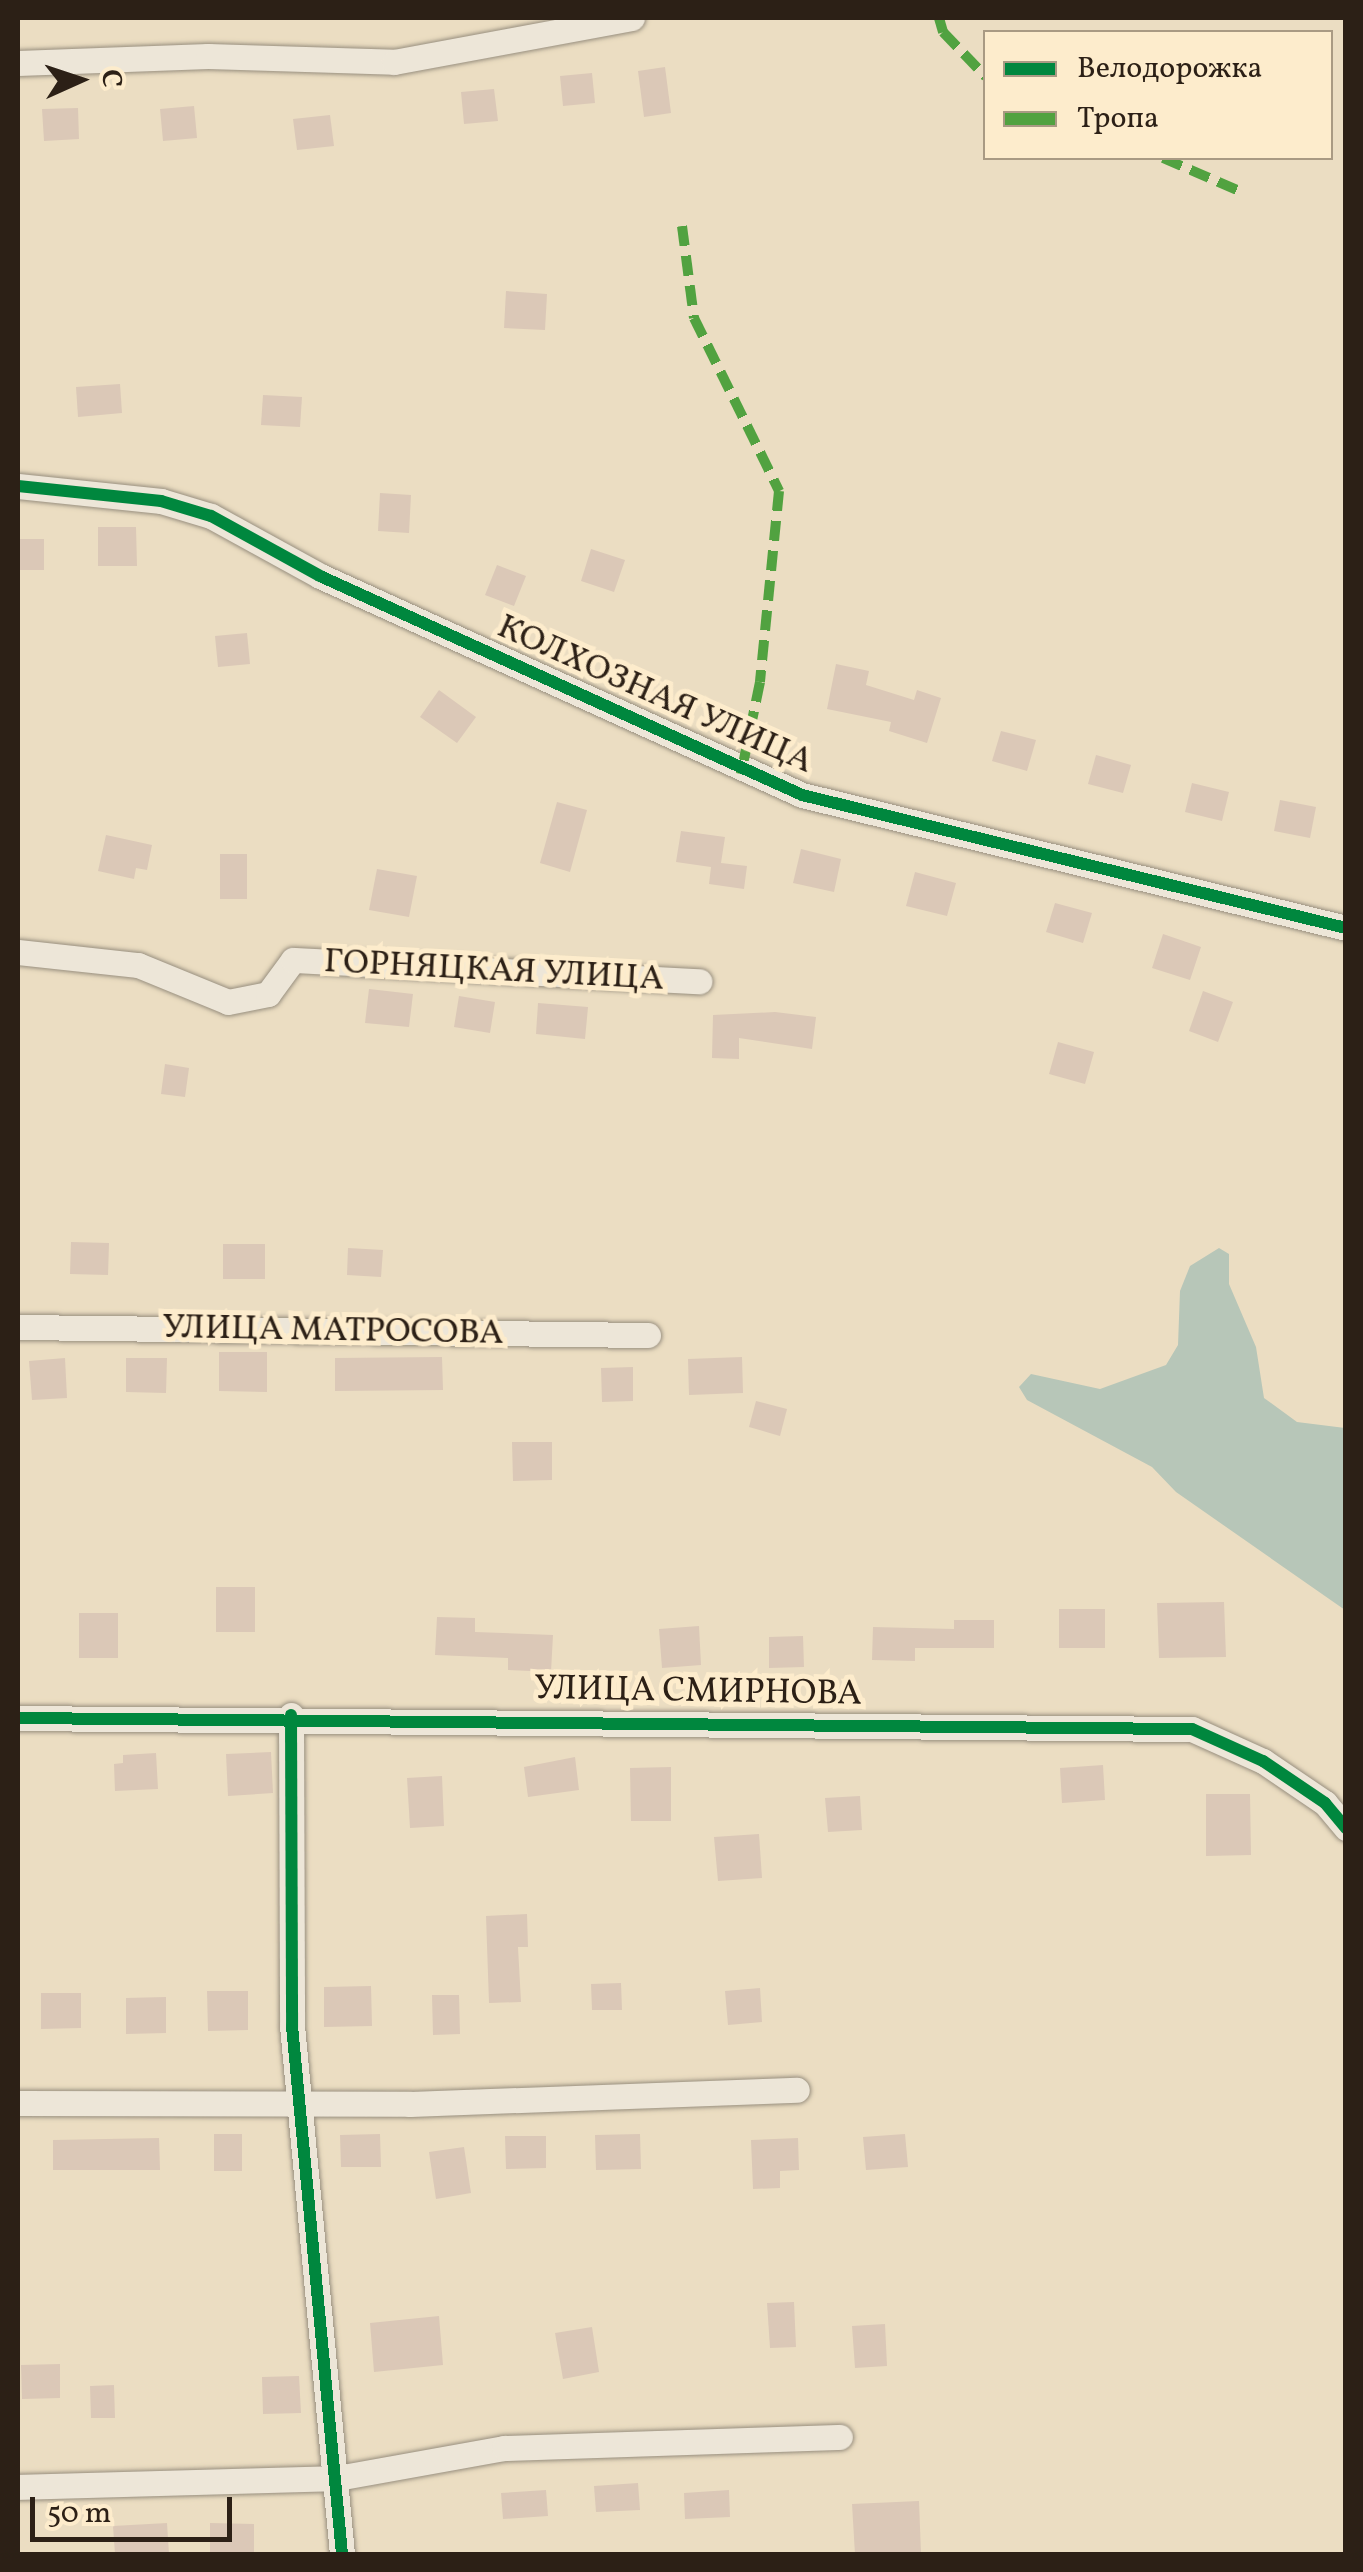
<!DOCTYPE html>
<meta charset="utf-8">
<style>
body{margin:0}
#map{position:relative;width:1363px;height:2572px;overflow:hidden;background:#ebddc2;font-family:Vollkorn,serif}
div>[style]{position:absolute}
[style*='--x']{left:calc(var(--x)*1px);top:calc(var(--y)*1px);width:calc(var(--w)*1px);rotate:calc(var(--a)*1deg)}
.water>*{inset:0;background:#b7c6b8}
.building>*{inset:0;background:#dbc8b7}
.roads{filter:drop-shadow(0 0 2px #988f7f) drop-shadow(0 0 2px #988f7f)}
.minor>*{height:25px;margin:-12.5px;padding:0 12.5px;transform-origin:12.5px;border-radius:12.5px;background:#ede6d8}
.quiet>*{height:10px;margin-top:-5px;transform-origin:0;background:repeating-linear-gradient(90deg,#51a240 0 20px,transparent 0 30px)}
.cycleway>*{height:12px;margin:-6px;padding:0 6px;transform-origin:6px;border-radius:6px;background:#00873e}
span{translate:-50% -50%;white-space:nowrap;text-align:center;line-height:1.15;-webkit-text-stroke:10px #fdeccc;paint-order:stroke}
.street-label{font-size:35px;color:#2c2016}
.frame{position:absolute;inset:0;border:20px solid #2c2016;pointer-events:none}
.legend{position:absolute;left:983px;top:30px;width:350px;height:130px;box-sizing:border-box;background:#fdeccc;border:2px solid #a99a83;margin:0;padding:12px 18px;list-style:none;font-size:30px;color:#2c2016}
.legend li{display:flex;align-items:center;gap:20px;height:50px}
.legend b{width:50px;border:2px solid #a99a83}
.north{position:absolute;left:30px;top:30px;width:100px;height:100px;-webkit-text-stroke:8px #fdeccc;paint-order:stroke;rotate:87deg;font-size:28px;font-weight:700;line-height:40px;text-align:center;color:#2c2016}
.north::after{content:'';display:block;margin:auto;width:35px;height:45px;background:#2c2016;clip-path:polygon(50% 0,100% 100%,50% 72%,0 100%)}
.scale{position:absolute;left:30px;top:2497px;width:202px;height:45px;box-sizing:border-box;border:5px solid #2c2016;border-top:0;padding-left:12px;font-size:30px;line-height:35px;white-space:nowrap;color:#2c2016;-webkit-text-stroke:8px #fdeccc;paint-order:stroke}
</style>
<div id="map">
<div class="water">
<div style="clip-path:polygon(1219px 1248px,1229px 1254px,1229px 1284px,1256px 1347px,1264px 1398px,1297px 1422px,1345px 1428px,1345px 1610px,1176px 1492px,1152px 1467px,1027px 1400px,1019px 1387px,1031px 1374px,1100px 1389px,1166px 1365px,1178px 1345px,1180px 1291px,1190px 1266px)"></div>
</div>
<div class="building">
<div style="clip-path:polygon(665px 67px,671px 113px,644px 117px,638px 71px)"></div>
<div style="clip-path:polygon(592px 73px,595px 103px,563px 106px,560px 76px)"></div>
<div style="clip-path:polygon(494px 89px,498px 121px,464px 124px,461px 92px)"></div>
<div style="clip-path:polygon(194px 106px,197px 138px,163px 141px,160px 109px)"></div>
<div style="clip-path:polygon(78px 108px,79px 139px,44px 141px,42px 109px)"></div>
<div style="clip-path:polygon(330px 115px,334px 146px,297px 150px,293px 119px)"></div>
<div style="clip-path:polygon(506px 291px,547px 294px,545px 330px,504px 328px)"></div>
<div style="clip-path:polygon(120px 384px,122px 413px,78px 417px,76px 387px)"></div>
<div style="clip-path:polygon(263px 395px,302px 397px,300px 427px,261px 425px)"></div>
<div style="clip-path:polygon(380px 493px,411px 495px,409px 533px,378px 531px)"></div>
<div style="clip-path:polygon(98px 527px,136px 527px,137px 566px,98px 566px)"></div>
<div style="clip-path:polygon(18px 539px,44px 539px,44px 570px,18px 570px)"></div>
<div style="clip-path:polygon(591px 549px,625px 560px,614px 592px,581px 581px)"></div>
<div style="clip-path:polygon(497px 565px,526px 576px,514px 606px,485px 595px)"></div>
<div style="clip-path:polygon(247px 633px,250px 664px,218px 667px,215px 636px)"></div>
<div style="clip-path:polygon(836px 664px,869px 671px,866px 685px,914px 700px,917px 690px,941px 698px,927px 743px,889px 731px,891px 722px,827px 709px)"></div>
<div style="clip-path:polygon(439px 690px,476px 717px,457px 743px,420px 717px)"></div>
<div style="clip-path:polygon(1001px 731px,1036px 740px,1027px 771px,992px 761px)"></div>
<div style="clip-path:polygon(1096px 755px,1131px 765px,1123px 793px,1088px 784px)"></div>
<div style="clip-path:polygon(1192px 783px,1229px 792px,1222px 821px,1185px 812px)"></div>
<div style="clip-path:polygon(1280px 800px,1316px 807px,1310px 838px,1274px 831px)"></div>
<div style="clip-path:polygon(557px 802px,587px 810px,570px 872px,540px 863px)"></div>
<div style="clip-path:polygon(681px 831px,725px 837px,721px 863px,747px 866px,744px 889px,709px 884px,711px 867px,676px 862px)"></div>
<div style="clip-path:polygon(106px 835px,152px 845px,147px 870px,136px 868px,134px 879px,98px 871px)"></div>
<div style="clip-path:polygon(801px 849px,841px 859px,834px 892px,793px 883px)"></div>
<div style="clip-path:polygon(220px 854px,247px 854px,247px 899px,220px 899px)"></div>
<div style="clip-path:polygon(377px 869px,417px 876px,409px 917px,369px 910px)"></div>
<div style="clip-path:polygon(915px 872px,956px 883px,947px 916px,906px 906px)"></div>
<div style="clip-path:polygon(1055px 903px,1092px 913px,1083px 943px,1046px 932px)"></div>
<div style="clip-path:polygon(1163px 934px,1201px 947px,1190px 980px,1152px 968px)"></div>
<div style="clip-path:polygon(369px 989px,413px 994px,409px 1027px,365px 1023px)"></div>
<div style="clip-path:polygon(1203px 991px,1233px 1002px,1218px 1042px,1189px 1031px)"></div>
<div style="clip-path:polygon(459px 996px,495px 1002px,490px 1033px,454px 1027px)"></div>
<div style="clip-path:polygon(538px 1003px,588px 1007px,585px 1039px,536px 1034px)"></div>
<div style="clip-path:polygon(775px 1012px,816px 1017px,812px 1049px,739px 1038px,739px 1059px,712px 1058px,713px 1015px)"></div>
<div style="clip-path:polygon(1058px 1042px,1094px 1052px,1085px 1084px,1049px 1074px)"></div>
<div style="clip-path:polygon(165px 1064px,189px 1068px,185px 1097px,161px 1094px)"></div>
<div style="clip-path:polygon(71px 1242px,109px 1243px,108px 1275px,70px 1274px)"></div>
<div style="clip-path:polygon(223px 1244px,265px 1244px,265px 1279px,223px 1279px)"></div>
<div style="clip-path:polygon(348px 1248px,383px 1250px,381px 1277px,347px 1275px)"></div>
<div style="clip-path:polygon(219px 1352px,267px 1352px,267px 1392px,219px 1391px)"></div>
<div style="clip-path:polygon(442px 1357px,443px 1390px,335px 1391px,335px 1358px)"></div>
<div style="clip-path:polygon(742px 1357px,743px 1393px,689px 1395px,688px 1359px)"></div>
<div style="clip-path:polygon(65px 1358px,67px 1398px,32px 1400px,29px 1361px)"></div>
<div style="clip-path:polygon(126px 1358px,167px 1358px,166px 1393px,126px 1392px)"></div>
<div style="clip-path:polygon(633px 1367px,633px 1401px,602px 1402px,601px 1368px)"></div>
<div style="clip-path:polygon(756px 1401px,787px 1409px,780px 1436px,749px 1427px)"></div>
<div style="clip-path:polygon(512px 1442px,552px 1442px,552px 1480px,513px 1481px)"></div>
<div style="clip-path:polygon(216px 1587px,255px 1587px,255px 1632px,216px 1632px)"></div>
<div style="clip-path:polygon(1224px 1602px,1226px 1657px,1159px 1658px,1157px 1603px)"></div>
<div style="clip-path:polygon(1059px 1609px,1105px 1609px,1105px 1648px,1059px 1648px)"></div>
<div style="clip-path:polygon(79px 1613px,118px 1613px,118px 1658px,79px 1658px)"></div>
<div style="clip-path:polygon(437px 1617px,475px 1618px,475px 1632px,553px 1635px,551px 1672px,508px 1670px,508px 1658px,435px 1655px)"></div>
<div style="clip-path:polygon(954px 1620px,994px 1620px,994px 1648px,915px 1648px,915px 1661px,872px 1660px,873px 1627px,954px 1629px)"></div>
<div style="clip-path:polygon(699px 1626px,701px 1665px,662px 1668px,659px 1629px)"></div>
<div style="clip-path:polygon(803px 1636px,804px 1667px,769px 1668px,769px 1637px)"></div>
<div style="clip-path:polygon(271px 1752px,273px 1793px,228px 1796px,226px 1754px)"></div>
<div style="clip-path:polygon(156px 1753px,158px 1789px,115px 1791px,114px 1764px,123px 1763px,123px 1755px)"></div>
<div style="clip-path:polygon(575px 1757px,579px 1790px,528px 1797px,524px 1767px)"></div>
<div style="clip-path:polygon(1103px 1765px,1105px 1800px,1062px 1803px,1060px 1768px)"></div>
<div style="clip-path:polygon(671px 1767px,671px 1821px,631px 1821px,630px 1768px)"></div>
<div style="clip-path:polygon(442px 1776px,444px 1826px,410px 1828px,407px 1778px)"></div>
<div style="clip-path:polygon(1206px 1794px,1250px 1794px,1251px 1855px,1206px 1856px)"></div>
<div style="clip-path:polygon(860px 1796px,862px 1830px,828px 1832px,825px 1798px)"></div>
<div style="clip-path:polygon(759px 1834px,762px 1878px,718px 1881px,714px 1837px)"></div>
<div style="clip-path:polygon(527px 1914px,528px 1947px,518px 1947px,521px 2002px,489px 2003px,486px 1916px)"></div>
<div style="clip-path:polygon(621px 1983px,622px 2010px,592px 2010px,591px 1984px)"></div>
<div style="clip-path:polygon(371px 1986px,372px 2026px,324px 2027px,324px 1987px)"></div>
<div style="clip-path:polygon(760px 1988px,762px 2022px,728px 2025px,725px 1991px)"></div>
<div style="clip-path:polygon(207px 1991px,248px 1991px,248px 2030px,208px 2031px)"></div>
<div style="clip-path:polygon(41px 1993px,81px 1993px,81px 2028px,41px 2029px)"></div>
<div style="clip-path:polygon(432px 1995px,459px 1995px,460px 2034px,433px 2035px)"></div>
<div style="clip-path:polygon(166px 1997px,166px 2033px,126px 2034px,126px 1998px)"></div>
<div style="clip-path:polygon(214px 2134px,242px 2134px,242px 2171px,214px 2171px)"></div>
<div style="clip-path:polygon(380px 2134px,381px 2167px,341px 2167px,340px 2135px)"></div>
<div style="clip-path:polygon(640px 2134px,641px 2169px,596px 2170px,595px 2135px)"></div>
<div style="clip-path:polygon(905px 2134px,908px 2167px,866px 2170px,863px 2137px)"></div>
<div style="clip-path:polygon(505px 2136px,546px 2136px,546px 2168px,506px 2169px)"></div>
<div style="clip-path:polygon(159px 2138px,160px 2170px,53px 2170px,53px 2140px)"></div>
<div style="clip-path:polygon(798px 2138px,799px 2170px,780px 2171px,780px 2188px,753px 2189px,751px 2140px)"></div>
<div style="clip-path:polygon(464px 2147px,471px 2193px,436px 2199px,429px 2152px)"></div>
<div style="clip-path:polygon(794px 2302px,796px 2347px,770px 2348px,767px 2303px)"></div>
<div style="clip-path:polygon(439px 2316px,443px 2365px,374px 2372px,370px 2323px)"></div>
<div style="clip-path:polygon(885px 2324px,887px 2366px,855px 2368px,852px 2326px)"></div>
<div style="clip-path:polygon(592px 2327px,599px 2372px,563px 2379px,555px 2333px)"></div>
<div style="clip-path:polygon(60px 2364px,60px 2398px,22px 2399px,21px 2365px)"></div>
<div style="clip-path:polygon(299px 2376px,301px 2413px,263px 2414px,262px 2377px)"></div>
<div style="clip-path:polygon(114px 2385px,115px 2418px,91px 2418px,90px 2386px)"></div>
<div style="clip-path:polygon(638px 2483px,640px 2510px,596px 2512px,594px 2486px)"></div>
<div style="clip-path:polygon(546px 2490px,548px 2516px,503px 2519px,501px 2493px)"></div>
<div style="clip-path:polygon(729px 2490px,730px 2517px,685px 2519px,684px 2493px)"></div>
<div style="clip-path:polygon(919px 2501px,921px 2553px,855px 2554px,852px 2504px)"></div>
<div style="clip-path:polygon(167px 2523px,169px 2554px,115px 2554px,113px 2526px)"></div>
<div style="clip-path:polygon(210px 2523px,254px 2524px,254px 2554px,210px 2554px)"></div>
</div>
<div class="roads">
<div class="minor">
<div style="--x:18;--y:63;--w:190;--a:-2.1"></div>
<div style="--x:208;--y:56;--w:186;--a:1.8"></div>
<div style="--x:394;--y:62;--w:242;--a:-10.5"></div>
<div style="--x:18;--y:486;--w:144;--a:6"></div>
<div style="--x:161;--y:501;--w:52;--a:16.7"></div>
<div style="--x:211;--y:516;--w:124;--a:28.8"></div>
<div style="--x:320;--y:576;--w:529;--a:24.43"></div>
<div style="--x:802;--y:795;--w:560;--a:13.74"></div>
<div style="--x:18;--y:952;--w:121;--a:6.2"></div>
<div style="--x:138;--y:965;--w:97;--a:22.3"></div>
<div style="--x:228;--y:1002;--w:41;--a:-11.3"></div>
<div style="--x:268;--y:994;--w:42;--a:-53.7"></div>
<div style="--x:293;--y:960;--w:407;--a:3"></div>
<div style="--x:18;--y:1327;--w:630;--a:0.73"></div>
<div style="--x:291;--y:1715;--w:311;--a:89.8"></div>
<div style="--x:292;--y:2026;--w:530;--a:84.59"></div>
<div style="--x:18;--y:1718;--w:1174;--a:0.54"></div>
<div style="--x:1192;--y:1729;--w:78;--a:24.3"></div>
<div style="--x:1263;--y:1761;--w:75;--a:34.1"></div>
<div style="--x:1325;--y:1803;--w:33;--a:50"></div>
<div style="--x:18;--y:2103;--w:392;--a:0.1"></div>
<div style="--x:410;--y:2104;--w:387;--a:-2.1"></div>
<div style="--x:18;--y:2487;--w:319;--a:-1.6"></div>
<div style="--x:337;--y:2478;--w:170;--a:-10.2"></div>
<div style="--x:504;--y:2448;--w:336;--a:-1.9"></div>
</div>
</div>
<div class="quiet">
<div style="--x:939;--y:18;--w:15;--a:74"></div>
<div style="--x:943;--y:32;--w:62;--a:46.3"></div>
<div style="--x:1163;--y:158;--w:88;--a:23.4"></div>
<div style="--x:682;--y:226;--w:93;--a:82.6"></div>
<div style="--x:694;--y:318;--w:193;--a:63.8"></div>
<div style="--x:779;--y:491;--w:192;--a:95.7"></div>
<div style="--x:760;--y:682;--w:94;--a:101.7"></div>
</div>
<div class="cycleway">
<div style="--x:18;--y:486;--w:144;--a:6"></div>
<div style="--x:161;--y:501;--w:52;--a:16.7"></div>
<div style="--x:211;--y:516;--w:124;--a:28.8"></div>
<div style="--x:320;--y:576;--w:529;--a:24.43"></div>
<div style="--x:802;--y:795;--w:560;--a:13.74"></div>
<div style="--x:291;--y:1715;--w:311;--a:89.8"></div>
<div style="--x:292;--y:2026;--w:530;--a:84.59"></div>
<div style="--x:18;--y:1718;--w:1174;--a:0.54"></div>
<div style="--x:1192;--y:1729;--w:78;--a:24.3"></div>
<div style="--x:1263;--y:1761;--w:75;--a:34.1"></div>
<div style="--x:1325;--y:1803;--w:33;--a:50"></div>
</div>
<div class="street-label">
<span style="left:655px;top:695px;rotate:24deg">КОЛХОЗНАЯ УЛИЦА</span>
<span style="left:494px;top:971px;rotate:3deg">ГОРНЯЦКАЯ УЛИЦА</span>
<span style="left:333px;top:1331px;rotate:1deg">УЛИЦА МАТРОСОВА</span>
<span style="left:698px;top:1692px;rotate:1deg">УЛИЦА СМИРНОВА</span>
</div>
<div class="frame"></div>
<ul class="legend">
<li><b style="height:12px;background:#00873e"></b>Велодорожка</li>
<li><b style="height:12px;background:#51a240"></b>Тропа</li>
</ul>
<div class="north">С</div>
<div class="scale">50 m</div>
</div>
